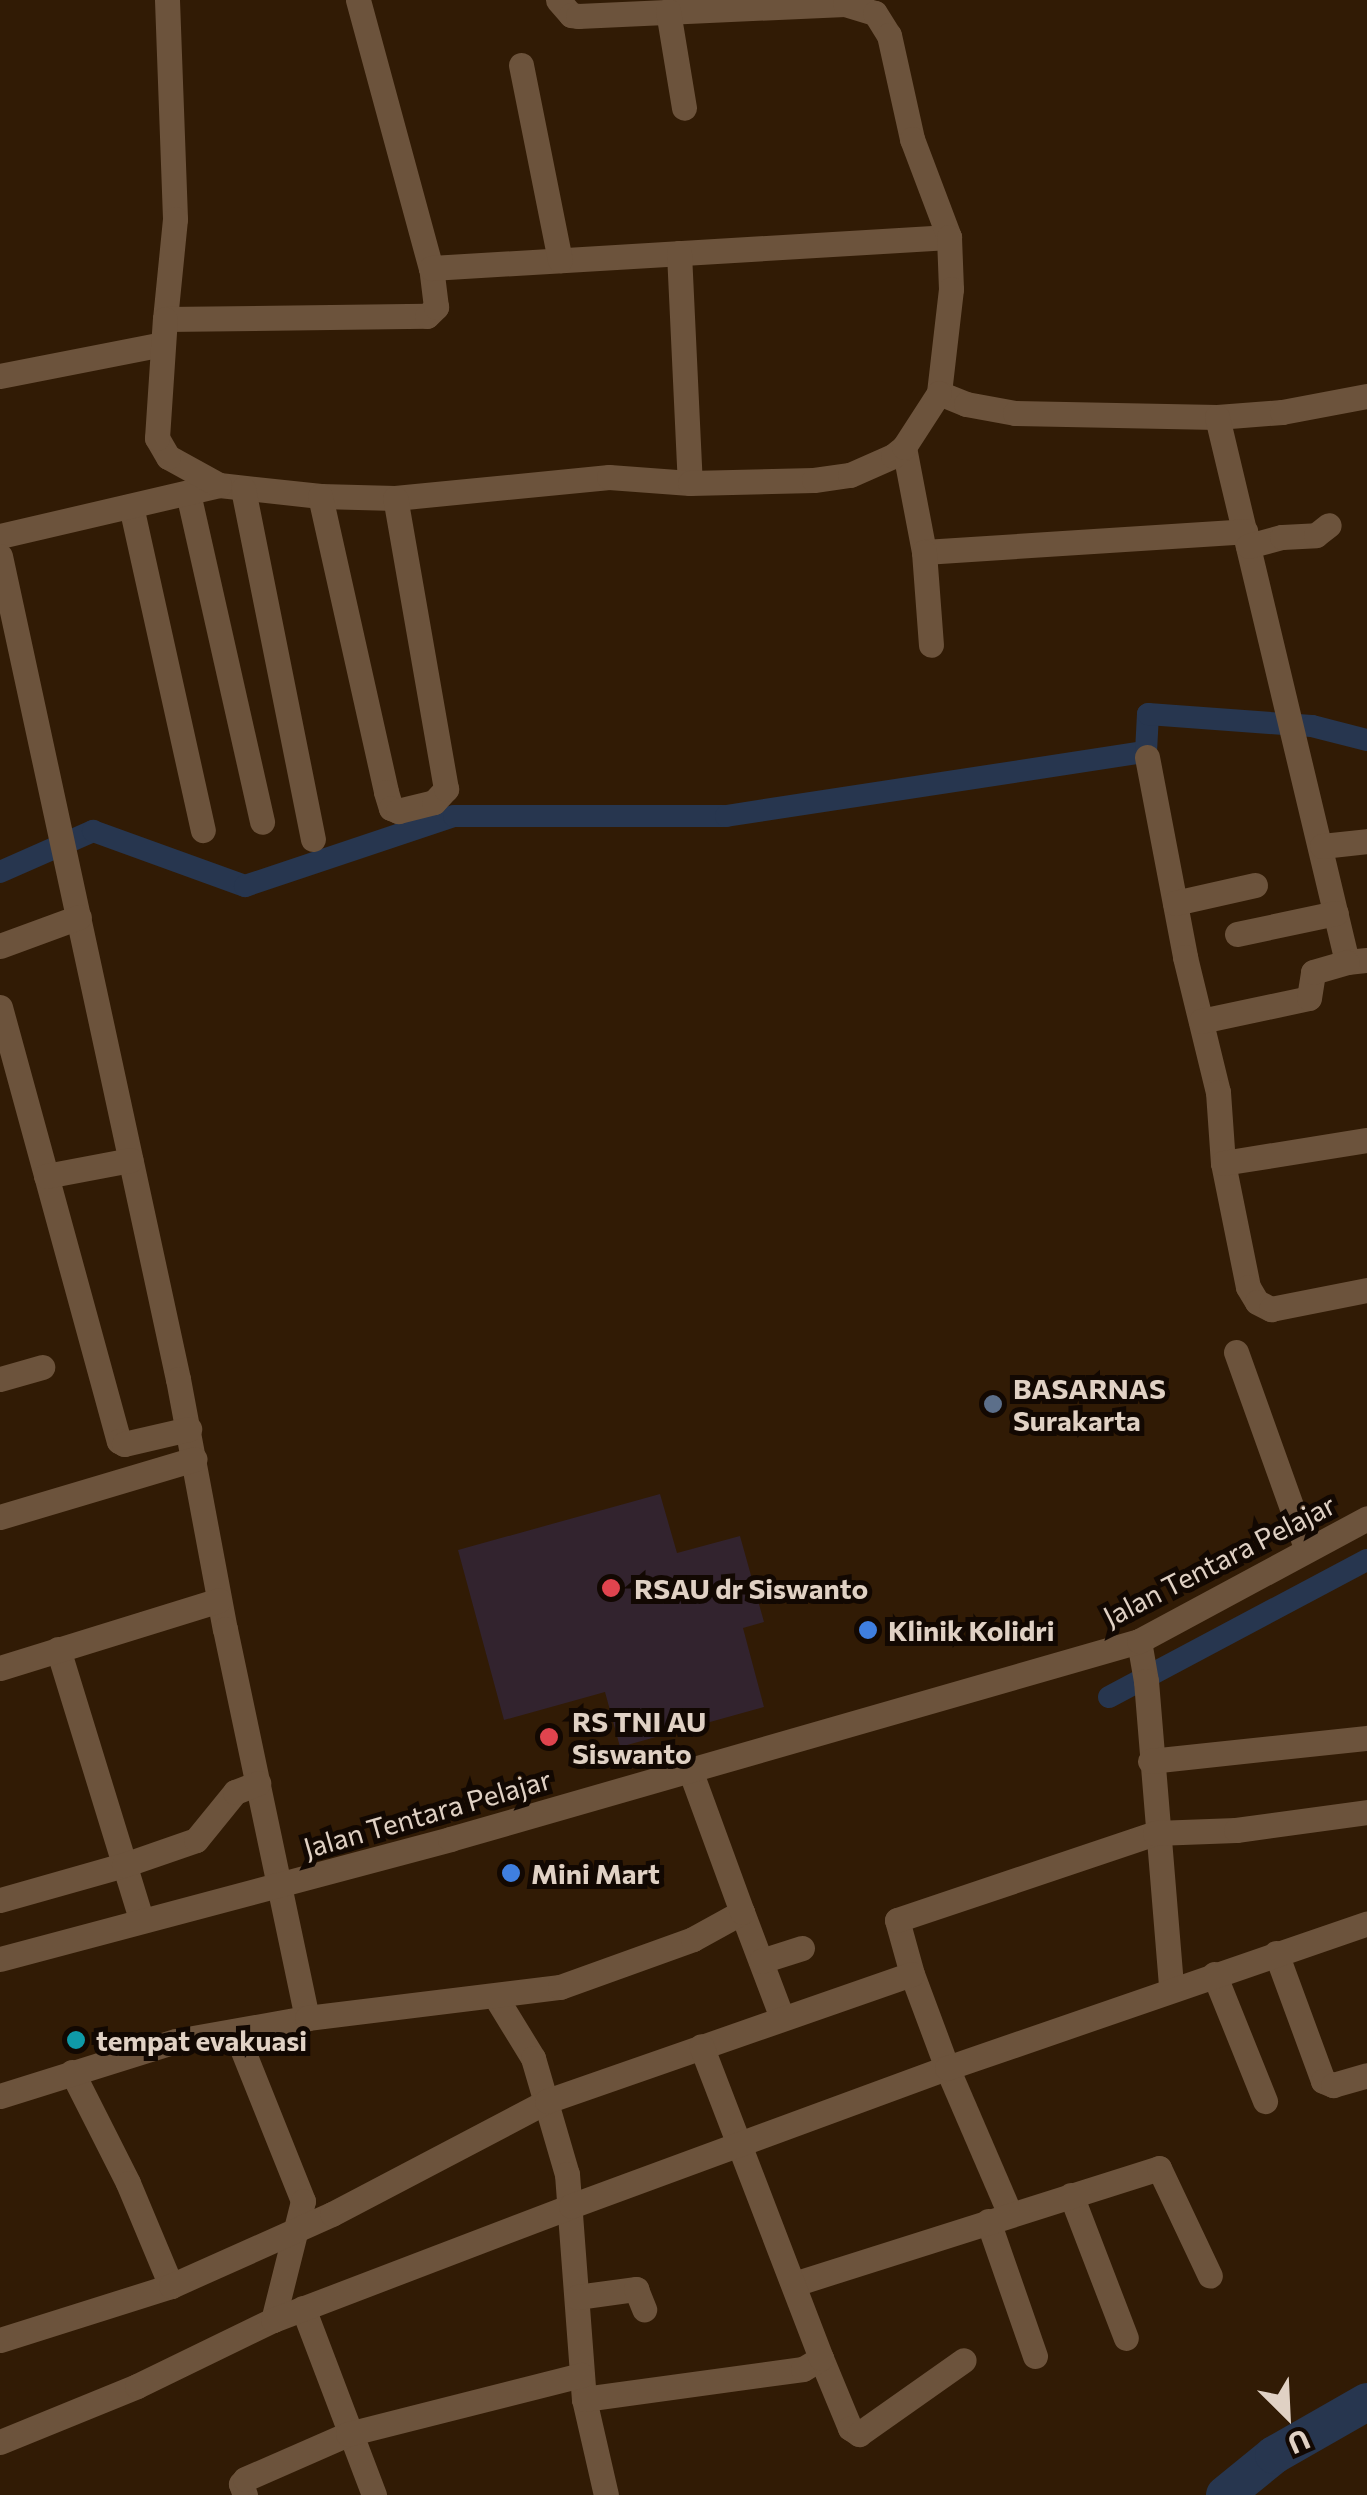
<!DOCTYPE html>
<style>
body{margin:0}
#map{position:relative;width:1367px;height:2495px;overflow:hidden;background:#311b05;font-family:Commissioner,sans-serif}
div>[style]{position:absolute}
[style*='--x']{left:calc(var(--x)*1px);top:calc(var(--y)*1px);width:calc(var(--w)*1px);rotate:calc(var(--a)*1deg)}
.medical>*{inset:0;background:#32232e}
.canal>*{height:22px;margin:-11px;padding:0 11px;transform-origin:11px;border-radius:11px;background:#27364f}
.river>*{height:38px;margin:-19px;padding:0 19px;transform-origin:19px;border-radius:19px;background:#27364f}
.minor>*{height:25px;margin:-12.5px;padding:0 12.5px;transform-origin:12.5px;border-radius:12.5px;background:#6c533c}
.secondary>*{height:25px;margin:-12.5px;padding:0 12.5px;transform-origin:12.5px;border-radius:12.5px;background:#6c533c}
.dots>*{width:28px;height:28px;translate:-50% -50%;box-sizing:border-box;border:5px solid #120802;border-radius:50%}
span{translate:-50% -50%;white-space:nowrap;text-align:center;line-height:1.15;-webkit-text-stroke:10px #120802;paint-order:stroke}
.poi-label{font-size:28px;color:#e0d1c4;font-weight:700}
.left{translate:0 -50%;text-align:left}
.street-label{font-size:28px;color:#e0d1c4}
.north{position:absolute;left:1237px;top:2365px;width:100px;height:100px;-webkit-text-stroke:8px #120802;paint-order:stroke;rotate:156deg;font-size:28px;font-weight:700;line-height:40px;text-align:center;color:#e0d1c4}
.north::after{content:'';display:block;margin:auto;width:35px;height:45px;background:#e0d1c4;clip-path:polygon(50% 0,100% 100%,50% 72%,0 100%)}
</style>
<div id="map">
<div class="medical">
<div style="clip-path:polygon(660px 1494px,677px 1553px,740px 1536px,764px 1622px,743px 1628px,764px 1707px,620px 1747px,605px 1692px,504px 1720px,458px 1550px)"></div>
</div>
<div class="canal">
<div style="--x:0;--y:872;--w:102;--a:-23.8"></div>
<div style="--x:93;--y:831;--w:162;--a:19.9"></div>
<div style="--x:245;--y:886;--w:220;--a:-18.5"></div>
<div style="--x:454;--y:816;--w:272;--a:0"></div>
<div style="--x:726;--y:816;--w:425;--a:-8.7"></div>
<div style="--x:1146;--y:752;--w:38;--a:-87"></div>
<div style="--x:1148;--y:714;--w:164;--a:4.2"></div>
<div style="--x:1312;--y:726;--w:57;--a:14.3"></div>
<div style="--x:1109;--y:1697;--w:292;--a:-28"></div>
</div>
<div class="river">
<div style="--x:1225;--y:2495;--w:63;--a:-39.2"></div>
<div style="--x:1274;--y:2455;--w:107;--a:-29.7"></div>
</div>
<div class="minor">
<div style="--x:167;--y:0;--w:219;--a:87.9"></div>
<div style="--x:175;--y:219;--w:100;--a:95.7"></div>
<div style="--x:165;--y:319;--w:262;--a:-0.7"></div>
<div style="--x:427;--y:316;--w:13;--a:-45"></div>
<div style="--x:436;--y:307;--w:39;--a:-97"></div>
<div style="--x:358;--y:0;--w:278;--a:74.8"></div>
<div style="--x:431;--y:268;--w:519;--a:-3.42"></div>
<div style="--x:558;--y:0;--w:20;--a:49"></div>
<div style="--x:571;--y:15;--w:7;--a:8"></div>
<div style="--x:578;--y:16;--w:267;--a:-2.6"></div>
<div style="--x:845;--y:4;--w:31;--a:17"></div>
<div style="--x:875;--y:13;--w:26;--a:58"></div>
<div style="--x:889;--y:35;--w:107;--a:77.5"></div>
<div style="--x:912;--y:139;--w:105;--a:69.3"></div>
<div style="--x:949;--y:237;--w:52;--a:87.8"></div>
<div style="--x:951;--y:289;--w:105;--a:96.6"></div>
<div style="--x:939;--y:393;--w:29;--a:22"></div>
<div style="--x:966;--y:404;--w:50;--a:10.4"></div>
<div style="--x:1015;--y:413;--w:202;--a:1.1"></div>
<div style="--x:1217;--y:417;--w:65;--a:-4.4"></div>
<div style="--x:1282;--y:412;--w:86;--a:-10.7"></div>
<div style="--x:668;--y:11;--w:98;--a:80.6"></div>
<div style="--x:521;--y:65;--w:199;--a:78.7"></div>
<div style="--x:679;--y:253;--w:230;--a:87.3"></div>
<div style="--x:0;--y:376;--w:166;--a:-11.1"></div>
<div style="--x:1217;--y:417;--w:560;--a:76.58"></div>
<div style="--x:1347;--y:962;--w:20;--a:-6"></div>
<div style="--x:904;--y:447;--w:107;--a:79.2"></div>
<div style="--x:924;--y:552;--w:322;--a:-3.7"></div>
<div style="--x:219;--y:485;--w:102;--a:6.2"></div>
<div style="--x:320;--y:496;--w:75;--a:1.5"></div>
<div style="--x:395;--y:498;--w:215;--a:-5.6"></div>
<div style="--x:609;--y:477;--w:81;--a:4.2"></div>
<div style="--x:690;--y:483;--w:124;--a:-1.4"></div>
<div style="--x:814;--y:480;--w:36;--a:-8"></div>
<div style="--x:850;--y:475;--w:47;--a:-23.8"></div>
<div style="--x:893;--y:456;--w:14;--a:-39"></div>
<div style="--x:904;--y:447;--w:64;--a:-57.1"></div>
<div style="--x:243;--y:489;--w:357;--a:78.7"></div>
<div style="--x:188;--y:493;--w:337;--a:77.3"></div>
<div style="--x:320;--y:496;--w:303;--a:77.4"></div>
<div style="--x:386;--y:792;--w:17;--a:73"></div>
<div style="--x:391;--y:808;--w:8;--a:23"></div>
<div style="--x:398;--y:811;--w:37;--a:-14"></div>
<div style="--x:434;--y:802;--w:18;--a:-47"></div>
<div style="--x:446;--y:789;--w:295;--a:-99.9"></div>
<div style="--x:131;--y:506;--w:332;--a:77.5"></div>
<div style="--x:0;--y:536;--w:225;--a:-13.1"></div>
<div style="--x:219;--y:485;--w:58;--a:-151.2"></div>
<div style="--x:168;--y:457;--w:22;--a:-120"></div>
<div style="--x:157;--y:438;--w:119;--a:-86.2"></div>
<div style="--x:1248;--y:546;--w:35;--a:-15"></div>
<div style="--x:1282;--y:537;--w:34;--a:-3"></div>
<div style="--x:1316;--y:535;--w:16;--a:-38"></div>
<div style="--x:924;--y:552;--w:93;--a:85.7"></div>
<div style="--x:0;--y:556;--w:842;--a:77.8"></div>
<div style="--x:178;--y:1379;--w:254;--a:79.4"></div>
<div style="--x:225;--y:1629;--w:398;--a:78.1"></div>
<div style="--x:1147;--y:757;--w:204;--a:79.2"></div>
<div style="--x:1185;--y:957;--w:139;--a:76.3"></div>
<div style="--x:1218;--y:1092;--w:71;--a:86"></div>
<div style="--x:1223;--y:1163;--w:126;--a:78.6"></div>
<div style="--x:1248;--y:1287;--w:17;--a:59"></div>
<div style="--x:1257;--y:1302;--w:16;--a:27"></div>
<div style="--x:1271;--y:1309;--w:98;--a:-11.2"></div>
<div style="--x:1322;--y:846;--w:45;--a:-6.3"></div>
<div style="--x:1175;--y:903;--w:82;--a:-12.7"></div>
<div style="--x:1237;--y:934;--w:101;--a:-12"></div>
<div style="--x:0;--y:946;--w:84;--a:-20.2"></div>
<div style="--x:0;--y:1007;--w:450;--a:74.7"></div>
<div style="--x:119;--y:1441;--w:6;--a:31"></div>
<div style="--x:124;--y:1444;--w:67;--a:-13"></div>
<div style="--x:1201;--y:1021;--w:110;--a:-12"></div>
<div style="--x:1309;--y:998;--w:26;--a:-81"></div>
<div style="--x:1313;--y:972;--w:35;--a:-16"></div>
<div style="--x:1223;--y:1163;--w:146;--a:-9.1"></div>
<div style="--x:46;--y:1176;--w:86;--a:-10.7"></div>
<div style="--x:1236;--y:1352;--w:208;--a:70.3"></div>
<div style="--x:0;--y:1379;--w:44;--a:-15.9"></div>
<div style="--x:0;--y:1517;--w:203;--a:-16.6"></div>
<div style="--x:1139;--y:1641;--w:41;--a:80.1"></div>
<div style="--x:1146;--y:1681;--w:308;--a:85.3"></div>
<div style="--x:58;--y:1649;--w:282;--a:72.9"></div>
<div style="--x:0;--y:1668;--w:229;--a:-17.2"></div>
<div style="--x:1150;--y:1761;--w:218;--a:-6.1"></div>
<div style="--x:0;--y:1900;--w:129;--a:-15.8"></div>
<div style="--x:124;--y:1865;--w:76;--a:-19.1"></div>
<div style="--x:196;--y:1840;--w:62;--a:-50.9"></div>
<div style="--x:235;--y:1792;--w:25;--a:-21"></div>
<div style="--x:742;--y:1912;--w:113;--a:69.3"></div>
<div style="--x:1276;--y:1953;--w:136;--a:69.8"></div>
<div style="--x:1323;--y:2081;--w:11;--a:22"></div>
<div style="--x:1333;--y:2085;--w:35;--a:-16"></div>
<div style="--x:761;--y:1961;--w:43;--a:-17.6"></div>
<div style="--x:1214;--y:1974;--w:137;--a:68.1"></div>
<div style="--x:495;--y:1996;--w:73;--a:58.5"></div>
<div style="--x:533;--y:2058;--w:121;--a:73.7"></div>
<div style="--x:567;--y:2174;--w:226;--a:85.7"></div>
<div style="--x:584;--y:2399;--w:98;--a:77.1"></div>
<div style="--x:235;--y:2031;--w:183;--a:68.2"></div>
<div style="--x:303;--y:2201;--w:123;--a:104.1"></div>
<div style="--x:72;--y:2072;--w:124;--a:63.2"></div>
<div style="--x:128;--y:2183;--w:112;--a:67.3"></div>
<div style="--x:0;--y:2096;--w:184;--a:-17.4"></div>
<div style="--x:176;--y:2041;--w:133;--a:-10"></div>
<div style="--x:307;--y:2018;--w:255;--a:-7"></div>
<div style="--x:560;--y:1987;--w:141;--a:-19.8"></div>
<div style="--x:693;--y:1939;--w:56;--a:-28.9"></div>
<div style="--x:742;--y:1912;--w:151;--a:-110.1"></div>
<div style="--x:1071;--y:2195;--w:153;--a:69"></div>
<div style="--x:1010;--y:2214;--w:159;--a:-113.3"></div>
<div style="--x:947;--y:2068;--w:100;--a:-110.4"></div>
<div style="--x:912;--y:1974;--w:56;--a:-105.5"></div>
<div style="--x:897;--y:1920;--w:272;--a:-18.6"></div>
<div style="--x:1155;--y:1833;--w:81;--a:-2.1"></div>
<div style="--x:1236;--y:1830;--w:132;--a:-7.8"></div>
<div style="--x:988;--y:2221;--w:143;--a:70.8"></div>
<div style="--x:794;--y:2284;--w:383;--a:-17.6"></div>
<div style="--x:1159;--y:2168;--w:119;--a:64.7"></div>
<div style="--x:577;--y:2297;--w:60;--a:-7.7"></div>
<div style="--x:636;--y:2289;--w:22;--a:68"></div>
<div style="--x:303;--y:2308;--w:200;--a:69.2"></div>
<div style="--x:0;--y:2340;--w:179;--a:-17.5"></div>
<div style="--x:171;--y:2286;--w:176;--a:-24.1"></div>
<div style="--x:332;--y:2214;--w:243;--a:-27.7"></div>
<div style="--x:547;--y:2101;--w:386;--a:-19.2"></div>
<div style="--x:821;--y:2358;--w:76;--a:67.5"></div>
<div style="--x:850;--y:2428;--w:11;--a:34"></div>
<div style="--x:859;--y:2434;--w:128;--a:-35.2"></div>
<div style="--x:584;--y:2399;--w:221;--a:-7.8"></div>
<div style="--x:803;--y:2369;--w:21;--a:-31"></div>
<div style="--x:821;--y:2358;--w:334;--a:-111"></div>
<div style="--x:0;--y:2442;--w:148;--a:-22.2"></div>
<div style="--x:137;--y:2386;--w:151;--a:-25.9"></div>
<div style="--x:273;--y:2320;--w:319;--a:-20.9"></div>
<div style="--x:571;--y:2206;--w:401;--a:-20.2"></div>
<div style="--x:947;--y:2068;--w:444;--a:-19"></div>
<div style="--x:245;--y:2495;--w:12;--a:-110"></div>
<div style="--x:241;--y:2484;--w:6;--a:-51"></div>
<div style="--x:245;--y:2479;--w:112;--a:-23.6"></div>
<div style="--x:348;--y:2434;--w:241;--a:-14.2"></div>
</div>
<div class="secondary">
<div style="--x:0;--y:1959;--w:466;--a:-14.9"></div>
<div style="--x:450;--y:1839;--w:717;--a:-16.03"></div>
<div style="--x:1139;--y:1641;--w:259;--a:-28.3"></div>
</div>
<div class="dots">
<div style="left:993px;top:1404px;background:#5c6f8a"></div>
<div style="left:611px;top:1588px;background:#e0444e"></div>
<div style="left:868px;top:1630px;background:#3f7fe0"></div>
<div style="left:549px;top:1737px;background:#e0444e"></div>
<div style="left:511px;top:1873px;background:#3f7fe0"></div>
<div style="left:76px;top:2040px;background:#0f9aa8"></div>
</div>
<div class="poi-label">
<span class="left" style="left:1013px;top:1404px">BASARNAS<br>Surakarta</span>
<span class="left" style="left:634px;top:1588px">RSAU dr Siswanto</span>
<span class="left" style="left:888px;top:1630px">Klinik Kolidri</span>
<span class="left" style="left:572px;top:1737px">RS TNI AU<br>Siswanto</span>
<span class="left" style="left:531px;top:1873px">Mini Mart</span>
<span class="left" style="left:96px;top:2040px">tempat evakuasi</span>
</div>
<div class="street-label">
<span style="left:1219px;top:1560px;rotate:-27deg">Jalan Tentara Pelajar</span>
<span style="left:427px;top:1813px;rotate:-16deg">Jalan Tentara Pelajar</span>
</div>
<div class="north">U</div>
</div>
